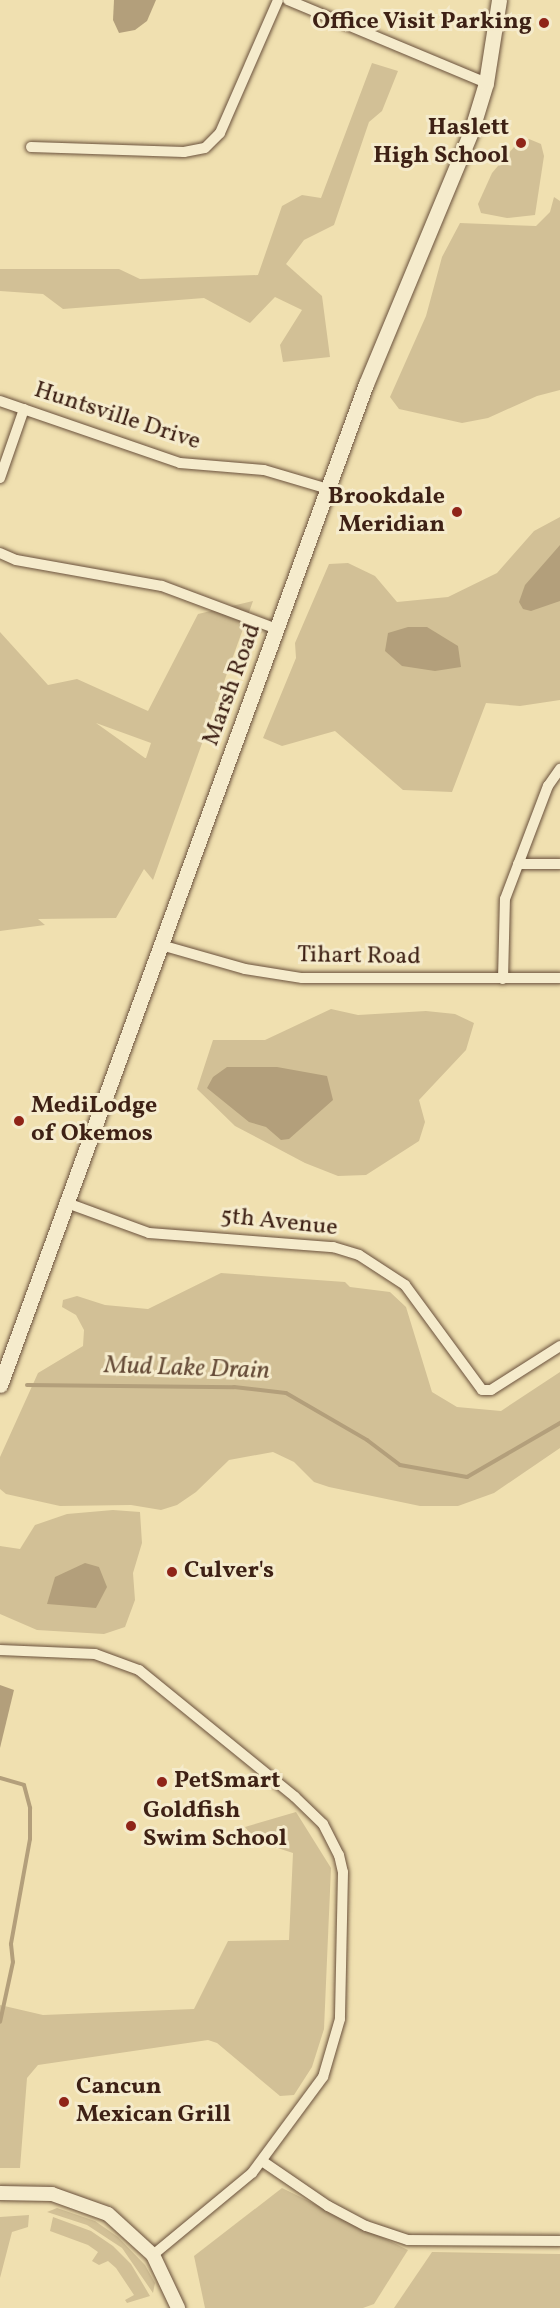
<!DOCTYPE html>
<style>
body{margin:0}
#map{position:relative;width:560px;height:2308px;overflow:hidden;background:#f0e0b0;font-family:Vollkorn,serif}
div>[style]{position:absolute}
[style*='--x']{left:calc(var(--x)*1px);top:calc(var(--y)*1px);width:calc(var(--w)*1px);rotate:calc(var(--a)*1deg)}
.green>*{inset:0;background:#d2c096}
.water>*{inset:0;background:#b39f7b}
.stream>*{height:4px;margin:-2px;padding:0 2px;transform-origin:2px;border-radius:2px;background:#b39f7b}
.roads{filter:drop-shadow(0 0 2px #6a513c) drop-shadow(0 0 2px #6a513c)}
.minor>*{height:10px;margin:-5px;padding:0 5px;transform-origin:5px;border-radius:5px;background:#f5ebcc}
.tertiary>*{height:14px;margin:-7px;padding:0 7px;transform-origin:7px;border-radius:7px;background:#f5ebcc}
.secondary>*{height:15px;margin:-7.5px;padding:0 7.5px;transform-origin:7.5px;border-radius:7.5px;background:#f5ebcc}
.dots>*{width:16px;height:16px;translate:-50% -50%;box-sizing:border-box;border:3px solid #f5ebcc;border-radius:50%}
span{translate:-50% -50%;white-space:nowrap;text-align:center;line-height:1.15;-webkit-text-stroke:6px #f5ebcc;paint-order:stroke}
.poi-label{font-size:24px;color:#3e2115;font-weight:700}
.right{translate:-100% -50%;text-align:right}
.left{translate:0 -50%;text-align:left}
.street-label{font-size:24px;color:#3e2115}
.water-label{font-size:26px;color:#674d39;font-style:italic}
</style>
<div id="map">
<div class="green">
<div style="clip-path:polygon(372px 63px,398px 71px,382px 111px,369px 122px,334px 225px,304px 240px,286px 264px,322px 296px,330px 357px,283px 362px,280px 345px,302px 310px,275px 297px,250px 323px,204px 298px,63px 309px,43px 294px,0 291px,0 269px,119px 269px,140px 279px,258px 275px,282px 206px,302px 195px,321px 198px)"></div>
<div style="clip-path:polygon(529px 139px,541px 144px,544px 156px,535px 215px,507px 218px,481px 213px,478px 204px,492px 173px,514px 147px)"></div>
<div style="clip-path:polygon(554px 197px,560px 201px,560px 390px,537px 396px,488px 418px,462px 423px,399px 409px,390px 397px,426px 316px,442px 257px,460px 223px,536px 226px,550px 212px)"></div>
<div style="clip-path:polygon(560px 517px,560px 700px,520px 706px,486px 703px,452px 792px,403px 790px,335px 731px,282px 746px,263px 738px,296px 658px,295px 643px,329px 564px,348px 563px,375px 576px,397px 602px,448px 597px,497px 573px,534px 531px)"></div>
<div style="clip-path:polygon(evenodd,253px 601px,153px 880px,144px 869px,116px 918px,38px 919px,45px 925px,0 931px,0 632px,48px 685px,77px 679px,148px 711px,198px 614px,253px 601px,96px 723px,151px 743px,146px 758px,145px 758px,96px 723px)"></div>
<div style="clip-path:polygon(331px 1009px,358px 1015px,426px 1011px,455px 1014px,474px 1023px,466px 1050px,419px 1100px,425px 1122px,419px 1141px,366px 1175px,338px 1176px,305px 1163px,235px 1126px,197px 1089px,213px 1040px,265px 1040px)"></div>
<div style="clip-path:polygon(221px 1273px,345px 1282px,350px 1287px,390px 1292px,406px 1307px,432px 1392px,457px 1407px,501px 1411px,560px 1372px,560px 1448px,494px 1493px,458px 1506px,420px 1506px,329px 1487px,314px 1482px,294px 1462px,273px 1452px,229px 1460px,196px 1492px,177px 1505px,161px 1510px,131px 1505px,60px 1506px,6px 1494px,0 1489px,0 1457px,38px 1373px,83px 1346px,84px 1330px,76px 1315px,62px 1307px,63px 1300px,77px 1296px,105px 1305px,148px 1309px)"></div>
<div style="clip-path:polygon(113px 1510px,140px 1512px,142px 1543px,133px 1573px,135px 1600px,125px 1627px,104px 1634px,37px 1630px,0 1614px,0 1546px,20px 1549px,35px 1525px,67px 1514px)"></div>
<div style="clip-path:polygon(296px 1812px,331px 1868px,324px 2029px,312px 2067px,294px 2095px,280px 2096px,217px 2043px,208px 2040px,38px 2065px,27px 2078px,20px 2168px,0 2168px,0 2005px,43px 2015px,194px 2009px,228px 1941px,289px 1940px,293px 1853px,256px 1841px,245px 1827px)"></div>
<div style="clip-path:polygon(282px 2188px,408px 2250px,374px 2304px,363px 2308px,205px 2308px,194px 2256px)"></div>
<div style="clip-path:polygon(57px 2208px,95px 2221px,118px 2237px,145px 2265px,155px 2283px,153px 2293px,122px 2248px,87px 2225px,47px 2212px)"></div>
<div style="clip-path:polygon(29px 2215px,28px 2227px,12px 2232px,0 2278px,0 2217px)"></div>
<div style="clip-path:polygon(53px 2217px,91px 2231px,113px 2246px,131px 2264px,150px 2296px,127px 2303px,125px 2300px,134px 2295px,116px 2268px,108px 2261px,99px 2265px,92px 2261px,98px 2252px,88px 2245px,50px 2231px)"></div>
<div style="clip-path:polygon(432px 2252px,560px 2254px,560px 2308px,394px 2308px)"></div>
</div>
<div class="water">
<div style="clip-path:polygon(114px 0,156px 0,147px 21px,135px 30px,119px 33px,113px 20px)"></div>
<div style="clip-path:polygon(560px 545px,560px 601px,531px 611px,523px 609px,519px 602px,525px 585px)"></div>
<div style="clip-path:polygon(408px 627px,427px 627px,458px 646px,461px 667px,435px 671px,402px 666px,385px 651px,388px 633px)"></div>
<div style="clip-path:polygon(227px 1067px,277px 1067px,327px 1076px,333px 1100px,289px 1139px,281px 1140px,266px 1127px,249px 1122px,207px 1088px,213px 1077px)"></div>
<div style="clip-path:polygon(85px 1563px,99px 1567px,107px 1587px,96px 1608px,47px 1604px,55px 1577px)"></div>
<div style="clip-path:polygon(0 1685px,14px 1690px,0 1748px)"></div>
</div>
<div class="stream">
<div style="--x:27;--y:1385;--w:207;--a:0.6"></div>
<div style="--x:234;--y:1387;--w:52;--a:6.6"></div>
<div style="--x:286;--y:1393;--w:94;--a:30.1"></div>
<div style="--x:367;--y:1440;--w:41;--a:37.1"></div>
<div style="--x:400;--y:1465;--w:68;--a:10.2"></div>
<div style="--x:467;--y:1477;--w:108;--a:-30.1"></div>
<div style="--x:0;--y:1778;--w:25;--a:16"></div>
<div style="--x:24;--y:1785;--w:24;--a:75"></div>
<div style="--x:30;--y:1808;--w:31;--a:90"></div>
<div style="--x:30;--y:1839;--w:107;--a:100.3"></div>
<div style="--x:11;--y:1944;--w:18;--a:84"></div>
<div style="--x:13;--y:1962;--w:61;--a:102.2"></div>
</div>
<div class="roads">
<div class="minor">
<div style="--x:288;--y:0;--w:215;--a:22.7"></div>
<div style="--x:31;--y:147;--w:153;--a:1.9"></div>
<div style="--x:184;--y:152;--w:21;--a:-11"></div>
<div style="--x:205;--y:148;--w:21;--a:-45"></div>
<div style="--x:220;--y:133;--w:145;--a:-66.4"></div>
<div style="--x:0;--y:401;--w:190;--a:19"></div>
<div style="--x:180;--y:463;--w:84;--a:4.8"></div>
<div style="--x:264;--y:470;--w:67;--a:16.5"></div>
<div style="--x:0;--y:478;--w:73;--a:-70.8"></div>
<div style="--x:0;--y:553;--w:17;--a:24"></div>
<div style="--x:16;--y:560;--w:148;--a:10.1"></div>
<div style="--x:162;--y:586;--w:123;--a:20.5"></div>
<div style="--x:518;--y:864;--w:42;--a:0"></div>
<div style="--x:161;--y:945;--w:87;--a:15.9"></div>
<div style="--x:245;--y:969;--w:58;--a:9"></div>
<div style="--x:302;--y:978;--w:258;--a:0"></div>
<div style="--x:503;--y:979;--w:80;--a:-88.6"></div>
<div style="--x:505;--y:899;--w:121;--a:-69.2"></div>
<div style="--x:548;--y:786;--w:21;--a:-55"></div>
<div style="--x:67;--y:1203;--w:87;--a:20.1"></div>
<div style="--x:149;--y:1233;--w:185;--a:4.4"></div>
<div style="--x:333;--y:1247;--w:27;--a:17"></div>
<div style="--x:359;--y:1255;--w:55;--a:33.1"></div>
<div style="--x:405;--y:1285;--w:130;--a:53.7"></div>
<div style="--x:482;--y:1390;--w:9;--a:0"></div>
<div style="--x:491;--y:1390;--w:82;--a:-32.5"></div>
<div style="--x:0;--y:1650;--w:95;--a:2.4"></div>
<div style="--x:95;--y:1654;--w:47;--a:20"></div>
<div style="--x:139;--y:1670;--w:201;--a:39.1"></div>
<div style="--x:295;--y:1797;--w:39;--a:44"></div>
<div style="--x:323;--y:1824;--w:35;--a:63"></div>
<div style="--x:339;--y:1855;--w:17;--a:77"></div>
<div style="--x:343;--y:1872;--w:147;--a:91.2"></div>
<div style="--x:340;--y:2019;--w:60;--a:106.3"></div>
<div style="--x:323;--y:2077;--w:119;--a:126.5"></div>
<div style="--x:252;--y:2173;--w:129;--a:140.4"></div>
<div style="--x:262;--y:2161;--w:80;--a:34.3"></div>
<div style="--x:328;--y:2206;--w:43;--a:27.8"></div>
<div style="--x:366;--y:2226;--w:44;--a:18.4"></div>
<div style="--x:408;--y:2240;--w:152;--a:0.4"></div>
</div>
<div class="tertiary">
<div style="--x:0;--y:2193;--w:52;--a:1.1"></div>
<div style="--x:52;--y:2194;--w:59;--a:19.7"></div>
<div style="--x:108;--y:2214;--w:61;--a:42.3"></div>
<div style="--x:153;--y:2255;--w:59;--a:64.7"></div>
</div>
<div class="secondary">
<div style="--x:0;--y:1385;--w:1066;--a:-69.92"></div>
<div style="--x:366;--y:384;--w:273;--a:-67.4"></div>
<div style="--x:471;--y:132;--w:51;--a:-73"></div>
<div style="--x:486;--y:83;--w:84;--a:-81.1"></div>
</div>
</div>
<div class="dots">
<div style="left:544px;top:23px;background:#8f2418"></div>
<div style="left:521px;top:143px;background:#8f2418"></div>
<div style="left:457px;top:512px;background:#8f2418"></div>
<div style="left:19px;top:1121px;background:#8f2418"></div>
<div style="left:172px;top:1572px;background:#8f2418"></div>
<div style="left:162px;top:1782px;background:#8f2418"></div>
<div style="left:131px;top:1826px;background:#8f2418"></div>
<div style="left:64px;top:2102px;background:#8f2418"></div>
</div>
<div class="poi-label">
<span class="right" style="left:532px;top:23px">Office Visit Parking</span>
<span class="right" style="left:509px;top:143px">Haslett<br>High School</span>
<span class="right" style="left:445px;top:512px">Brookdale<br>Meridian</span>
<span class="left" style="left:31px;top:1121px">MediLodge<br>of Okemos</span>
<span class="left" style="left:184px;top:1572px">Culver's</span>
<span class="left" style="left:174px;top:1782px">PetSmart</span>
<span class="left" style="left:143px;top:1826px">Goldfish<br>Swim School</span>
<span class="left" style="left:76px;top:2102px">Cancun<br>Mexican Grill</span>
</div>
<div class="street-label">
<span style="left:117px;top:417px;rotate:18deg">Huntsville Drive</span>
<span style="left:233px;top:685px;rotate:-70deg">Marsh Road</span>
<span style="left:359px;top:957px;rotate:1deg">Tihart Road</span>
<span style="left:279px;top:1223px;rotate:6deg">5th Avenue</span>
</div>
<div class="water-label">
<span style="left:187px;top:1369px;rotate:2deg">Mud Lake Drain</span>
</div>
</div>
